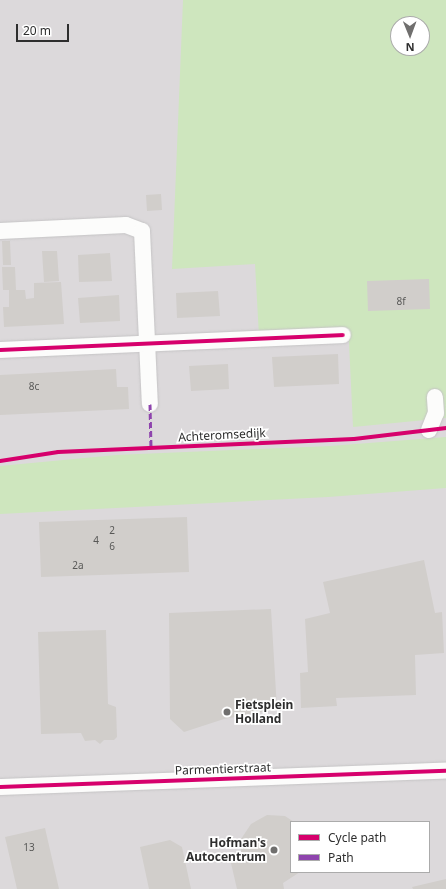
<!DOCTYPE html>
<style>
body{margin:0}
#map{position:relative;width:446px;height:889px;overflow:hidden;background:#ece8e4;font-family:"Noto Sans",sans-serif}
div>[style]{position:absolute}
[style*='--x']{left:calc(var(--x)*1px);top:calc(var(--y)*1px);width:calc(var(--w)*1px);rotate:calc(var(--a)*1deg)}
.industrial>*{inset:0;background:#dcd9db}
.green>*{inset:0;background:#cee6be}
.building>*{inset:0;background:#d1cecb}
.roads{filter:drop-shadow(0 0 1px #c5c4c5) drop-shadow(0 0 1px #c5c4c5)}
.minor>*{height:16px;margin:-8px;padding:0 8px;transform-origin:8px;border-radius:8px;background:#fcfcfb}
.quiet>*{height:3px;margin-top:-1.5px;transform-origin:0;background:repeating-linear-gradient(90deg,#8e44ad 0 6px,transparent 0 9px)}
.cycleway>*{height:4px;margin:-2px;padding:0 2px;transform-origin:2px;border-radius:2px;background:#d6006c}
.dots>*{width:11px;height:11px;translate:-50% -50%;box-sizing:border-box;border:2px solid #fff;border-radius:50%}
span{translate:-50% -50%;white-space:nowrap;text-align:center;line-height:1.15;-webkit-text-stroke:3.5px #fff;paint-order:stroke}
.number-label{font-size:10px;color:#585857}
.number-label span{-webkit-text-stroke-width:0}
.street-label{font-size:12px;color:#2e2e2e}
.poi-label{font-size:12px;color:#2e2e2e;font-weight:700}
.left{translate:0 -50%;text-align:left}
.right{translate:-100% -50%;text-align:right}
.legend{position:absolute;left:290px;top:821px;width:140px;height:52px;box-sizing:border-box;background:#fff;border:1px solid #ababab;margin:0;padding:5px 7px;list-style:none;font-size:12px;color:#2e2e2e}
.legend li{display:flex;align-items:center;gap:8px;height:20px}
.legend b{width:20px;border:1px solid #ababab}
.north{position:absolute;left:390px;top:16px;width:40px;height:40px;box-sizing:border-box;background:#fff;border:1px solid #ababab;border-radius:50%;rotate:179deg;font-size:11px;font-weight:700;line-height:16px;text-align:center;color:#2e2e2e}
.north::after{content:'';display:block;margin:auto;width:14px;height:18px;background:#706f6e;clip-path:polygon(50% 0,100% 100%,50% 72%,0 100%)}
.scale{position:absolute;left:16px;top:24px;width:53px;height:18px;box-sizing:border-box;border:2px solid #2e2e2e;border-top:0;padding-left:5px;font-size:12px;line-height:14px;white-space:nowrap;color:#2e2e2e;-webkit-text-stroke:3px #fff;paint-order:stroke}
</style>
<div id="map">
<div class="industrial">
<div style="clip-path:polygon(evenodd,0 0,446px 0,446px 889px,0 889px,0 0,398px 24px,422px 24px,422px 48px,398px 48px,398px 24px,0 0,291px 822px,429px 822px,429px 872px,291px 872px,291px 822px)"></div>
</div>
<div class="green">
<div style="clip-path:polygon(evenodd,183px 0,446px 0,446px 418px,353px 427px,349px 343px,346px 330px,259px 336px,255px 264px,172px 269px,183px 0,398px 24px,422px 24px,422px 48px,398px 48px,398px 24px)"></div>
<div style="clip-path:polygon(446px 437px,446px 488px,328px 497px,0 514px,0 466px,116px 455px,330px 446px)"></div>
</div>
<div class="building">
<div style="clip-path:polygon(161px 194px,162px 210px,147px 211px,146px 195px)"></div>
<div style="clip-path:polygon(2px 241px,10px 241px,11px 265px,3px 265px)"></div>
<div style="clip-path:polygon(42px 251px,57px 251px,59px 281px,44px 282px)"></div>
<div style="clip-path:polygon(110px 253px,112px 281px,79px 282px,78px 255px)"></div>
<div style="clip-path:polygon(2px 267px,15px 267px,16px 290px,25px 290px,26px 299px,34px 298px,34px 283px,61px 282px,64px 324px,4px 327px,3px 307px,9px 307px,9px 290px,3px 290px)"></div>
<div style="clip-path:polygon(429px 279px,430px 309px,368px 311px,367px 281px)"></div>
<div style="clip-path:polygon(218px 291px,220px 316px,177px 318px,176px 293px)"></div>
<div style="clip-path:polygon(119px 295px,120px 321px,80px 323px,78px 298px)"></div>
<div style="clip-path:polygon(338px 354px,339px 384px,274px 387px,272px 357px)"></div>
<div style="clip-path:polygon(228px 364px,229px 389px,191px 391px,189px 366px)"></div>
<div style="clip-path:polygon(116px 369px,117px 387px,128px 387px,129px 409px,0 415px,0 375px)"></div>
<div style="clip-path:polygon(187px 517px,189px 572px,41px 577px,39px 522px)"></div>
<div style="clip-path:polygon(424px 560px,435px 613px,442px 612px,444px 653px,415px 655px,416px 695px,336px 698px,337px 706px,301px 708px,300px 673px,308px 672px,305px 619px,330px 613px,323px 582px)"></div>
<div style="clip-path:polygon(271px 609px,277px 709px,224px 719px,184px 732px,170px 719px,169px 613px)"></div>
<div style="clip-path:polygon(106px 630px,108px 704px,116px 707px,117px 737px,114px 740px,104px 740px,100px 744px,95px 740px,85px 741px,81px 733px,41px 734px,38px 632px)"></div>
<div style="clip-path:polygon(267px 815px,285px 816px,294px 822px,291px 822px,291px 872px,300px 872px,283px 883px,284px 889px,237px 889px,230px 859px,241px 856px,241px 839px,251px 824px)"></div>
<div style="clip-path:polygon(45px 828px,59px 889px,17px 889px,5px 837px)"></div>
<div style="clip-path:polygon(170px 840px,182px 847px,191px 889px,149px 889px,140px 847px)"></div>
<div style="clip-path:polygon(446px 879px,446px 889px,413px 889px,412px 887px)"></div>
</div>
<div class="roads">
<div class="minor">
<div style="--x:0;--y:231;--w:126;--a:-2.7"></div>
<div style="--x:126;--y:225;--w:17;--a:21"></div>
<div style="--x:142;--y:231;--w:173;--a:87.4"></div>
<div style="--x:0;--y:350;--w:343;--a:-2.5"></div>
<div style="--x:429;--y:430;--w:18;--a:-68"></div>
<div style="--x:436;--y:413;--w:16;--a:-94"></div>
<div style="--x:0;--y:787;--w:446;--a:-2.1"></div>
</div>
</div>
<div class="quiet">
<div style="--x:150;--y:404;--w:44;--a:88.7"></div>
</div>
<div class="cycleway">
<div style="--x:0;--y:350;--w:343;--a:-2.5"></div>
<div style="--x:0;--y:461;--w:59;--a:-8.8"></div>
<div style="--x:58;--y:452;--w:296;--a:-2.5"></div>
<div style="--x:354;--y:439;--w:93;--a:-6.8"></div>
<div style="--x:0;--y:787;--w:446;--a:-2.1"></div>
</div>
<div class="dots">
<div style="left:227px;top:712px;background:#706f6e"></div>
<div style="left:274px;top:850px;background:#706f6e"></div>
</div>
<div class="number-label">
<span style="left:401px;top:302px">8f</span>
<span style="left:34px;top:387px">8c</span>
<span style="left:112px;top:531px">2</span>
<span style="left:96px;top:541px">4</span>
<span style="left:112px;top:547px">6</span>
<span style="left:78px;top:566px">2a</span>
<span style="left:29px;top:848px">13</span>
</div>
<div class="street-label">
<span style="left:222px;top:435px;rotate:-3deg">Achteromsedijk</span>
<span style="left:223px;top:769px;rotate:-2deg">Parmentierstraat</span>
</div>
<div class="poi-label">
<span class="left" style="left:235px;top:712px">Fietsplein<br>Holland</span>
<span class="right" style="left:266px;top:850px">Hofman's<br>Autocentrum</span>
</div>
<ul class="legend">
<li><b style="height:5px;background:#d6006c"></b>Cycle path</li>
<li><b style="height:5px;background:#8e44ad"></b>Path</li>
</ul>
<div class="north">N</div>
<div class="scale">20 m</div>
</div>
